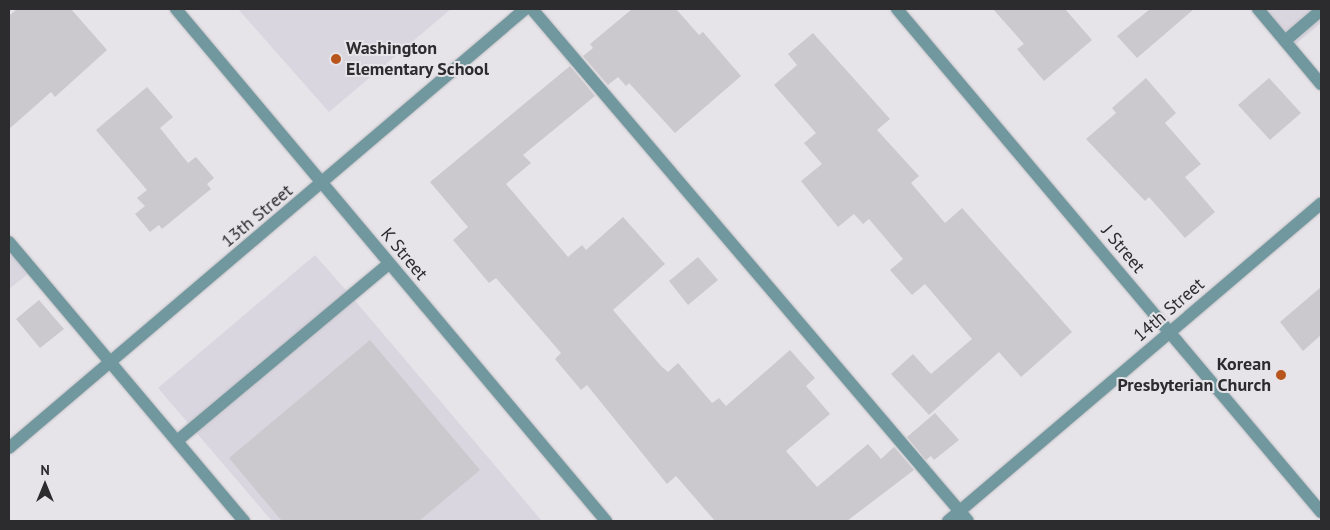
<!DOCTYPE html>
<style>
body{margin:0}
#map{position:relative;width:1330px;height:530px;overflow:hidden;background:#e6e4e9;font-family:"PT Sans",sans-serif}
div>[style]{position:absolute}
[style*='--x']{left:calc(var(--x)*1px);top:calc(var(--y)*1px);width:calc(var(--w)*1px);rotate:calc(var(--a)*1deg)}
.built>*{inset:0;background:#d9d6e0}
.building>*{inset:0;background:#cbc9cd}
.roads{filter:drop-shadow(0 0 1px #c1bfc3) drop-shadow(0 0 1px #c1bfc3)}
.minor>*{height:12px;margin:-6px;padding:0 6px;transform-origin:6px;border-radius:6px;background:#71989f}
.dots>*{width:14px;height:14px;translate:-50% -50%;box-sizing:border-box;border:2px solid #e6e4e9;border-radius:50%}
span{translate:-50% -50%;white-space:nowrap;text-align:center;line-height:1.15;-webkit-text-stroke:4px #e6e4e9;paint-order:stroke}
.poi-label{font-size:18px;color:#2c2b2d;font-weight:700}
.left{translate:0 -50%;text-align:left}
.right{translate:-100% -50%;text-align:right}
.street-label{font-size:18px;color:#2c2b2d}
.frame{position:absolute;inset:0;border:10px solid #2c2b2d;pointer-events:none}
.north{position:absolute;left:20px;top:460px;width:50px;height:50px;-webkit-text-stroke:4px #e6e4e9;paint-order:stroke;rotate:0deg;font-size:14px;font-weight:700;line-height:20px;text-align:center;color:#2c2b2d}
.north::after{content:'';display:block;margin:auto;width:18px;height:22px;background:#2c2b2d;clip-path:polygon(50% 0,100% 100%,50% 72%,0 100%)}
</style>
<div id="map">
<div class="built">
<div style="clip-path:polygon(238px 9px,451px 9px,329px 112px)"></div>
<div style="clip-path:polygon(1259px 9px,1321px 9px,1321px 23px,1291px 48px)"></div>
<div style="clip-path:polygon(9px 242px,33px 270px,9px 289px)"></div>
<div style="clip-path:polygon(315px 255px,351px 296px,542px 521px,272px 521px,158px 388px)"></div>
</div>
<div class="building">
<div style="clip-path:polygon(17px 9px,71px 9px,107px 50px,55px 97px,51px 92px,9px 129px,9px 16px)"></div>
<div style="clip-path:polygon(632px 9px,676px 9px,699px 35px,703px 32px,741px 76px,675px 133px,629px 83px,626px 86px,618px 77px,608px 85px,583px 56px,593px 48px,590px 44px)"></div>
<div style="clip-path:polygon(993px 9px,1065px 9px,1092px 40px,1044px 81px,1017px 49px,1024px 44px)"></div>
<div style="clip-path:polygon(1150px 9px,1194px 9px,1137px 58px,1117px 36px)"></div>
<div style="clip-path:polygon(813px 33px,890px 119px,877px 130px,919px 176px,911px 183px,945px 223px,962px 208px,1072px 332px,1021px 377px,999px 352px,929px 415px,891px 374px,913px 354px,931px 374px,972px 339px,925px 284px,912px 295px,890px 270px,903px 259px,869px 219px,863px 224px,854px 214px,838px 227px,801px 181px,822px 164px,804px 143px,816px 133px,774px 85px,797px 65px,788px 54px)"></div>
<div style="clip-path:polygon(570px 66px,595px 96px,523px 155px,531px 163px,506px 184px,568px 257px,582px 245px,586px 250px,623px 217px,665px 264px,613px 310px,661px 366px,668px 372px,678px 363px,712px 403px,719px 398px,726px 406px,790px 350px,815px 378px,806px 386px,830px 414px,786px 451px,817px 487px,868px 444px,881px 459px,894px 447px,914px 470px,847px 521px,715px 521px,676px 476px,667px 484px,587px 385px,581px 390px,555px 359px,561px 353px,496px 278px,489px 283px,453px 240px,468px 227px,430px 182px)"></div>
<div style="clip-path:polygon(1146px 78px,1176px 113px,1165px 123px,1201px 164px,1185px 177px,1215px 212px,1185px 238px,1149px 197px,1145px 201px,1086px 139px,1116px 113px,1112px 108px)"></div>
<div style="clip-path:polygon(1269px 78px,1301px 113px,1270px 140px,1238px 105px)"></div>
<div style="clip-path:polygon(147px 87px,173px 117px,160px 128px,188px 163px,196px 157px,214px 178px,207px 184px,211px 189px,162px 229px,159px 225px,150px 232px,135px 214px,145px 206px,137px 198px,147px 190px,96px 130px)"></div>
<div style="clip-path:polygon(698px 257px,718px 280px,688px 305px,669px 281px)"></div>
<div style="clip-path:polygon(1321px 287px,1321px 335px,1303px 351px,1280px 322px)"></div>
<div style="clip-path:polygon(39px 300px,64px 329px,40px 348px,16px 319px)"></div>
<div style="clip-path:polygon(370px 340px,480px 470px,419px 521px,282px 521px,229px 458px)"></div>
<div style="clip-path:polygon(935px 413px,959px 440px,934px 460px,931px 456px,926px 460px,907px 437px)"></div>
</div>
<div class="roads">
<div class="minor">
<div style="--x:176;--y:9;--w:669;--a:49.97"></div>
<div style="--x:532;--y:9;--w:672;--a:49.58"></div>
<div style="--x:897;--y:9;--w:658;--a:49.87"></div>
<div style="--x:1258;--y:9;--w:98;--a:50"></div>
<div style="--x:1285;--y:41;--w:48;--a:-40.7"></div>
<div style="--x:9;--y:242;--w:365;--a:49.9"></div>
<div style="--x:177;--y:441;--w:276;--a:-39.9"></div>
<div style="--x:9;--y:448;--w:677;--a:-40.39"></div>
<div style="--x:948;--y:521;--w:490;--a:-40.4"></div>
</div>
</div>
<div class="dots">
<div style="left:336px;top:59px;background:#b8551d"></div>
<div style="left:1281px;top:375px;background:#b8551d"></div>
</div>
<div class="poi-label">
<span class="left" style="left:346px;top:59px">Washington<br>Elementary School</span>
<span class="right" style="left:1271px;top:375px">Korean<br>Presbyterian Church</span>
</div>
<div class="street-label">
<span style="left:257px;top:216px;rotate:-40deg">13th Street</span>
<span style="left:1123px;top:249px;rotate:50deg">J Street</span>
<span style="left:404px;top:254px;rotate:50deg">K Street</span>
<span style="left:1169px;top:310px;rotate:-41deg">14th Street</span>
</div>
<div class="frame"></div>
<div class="north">N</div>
</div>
